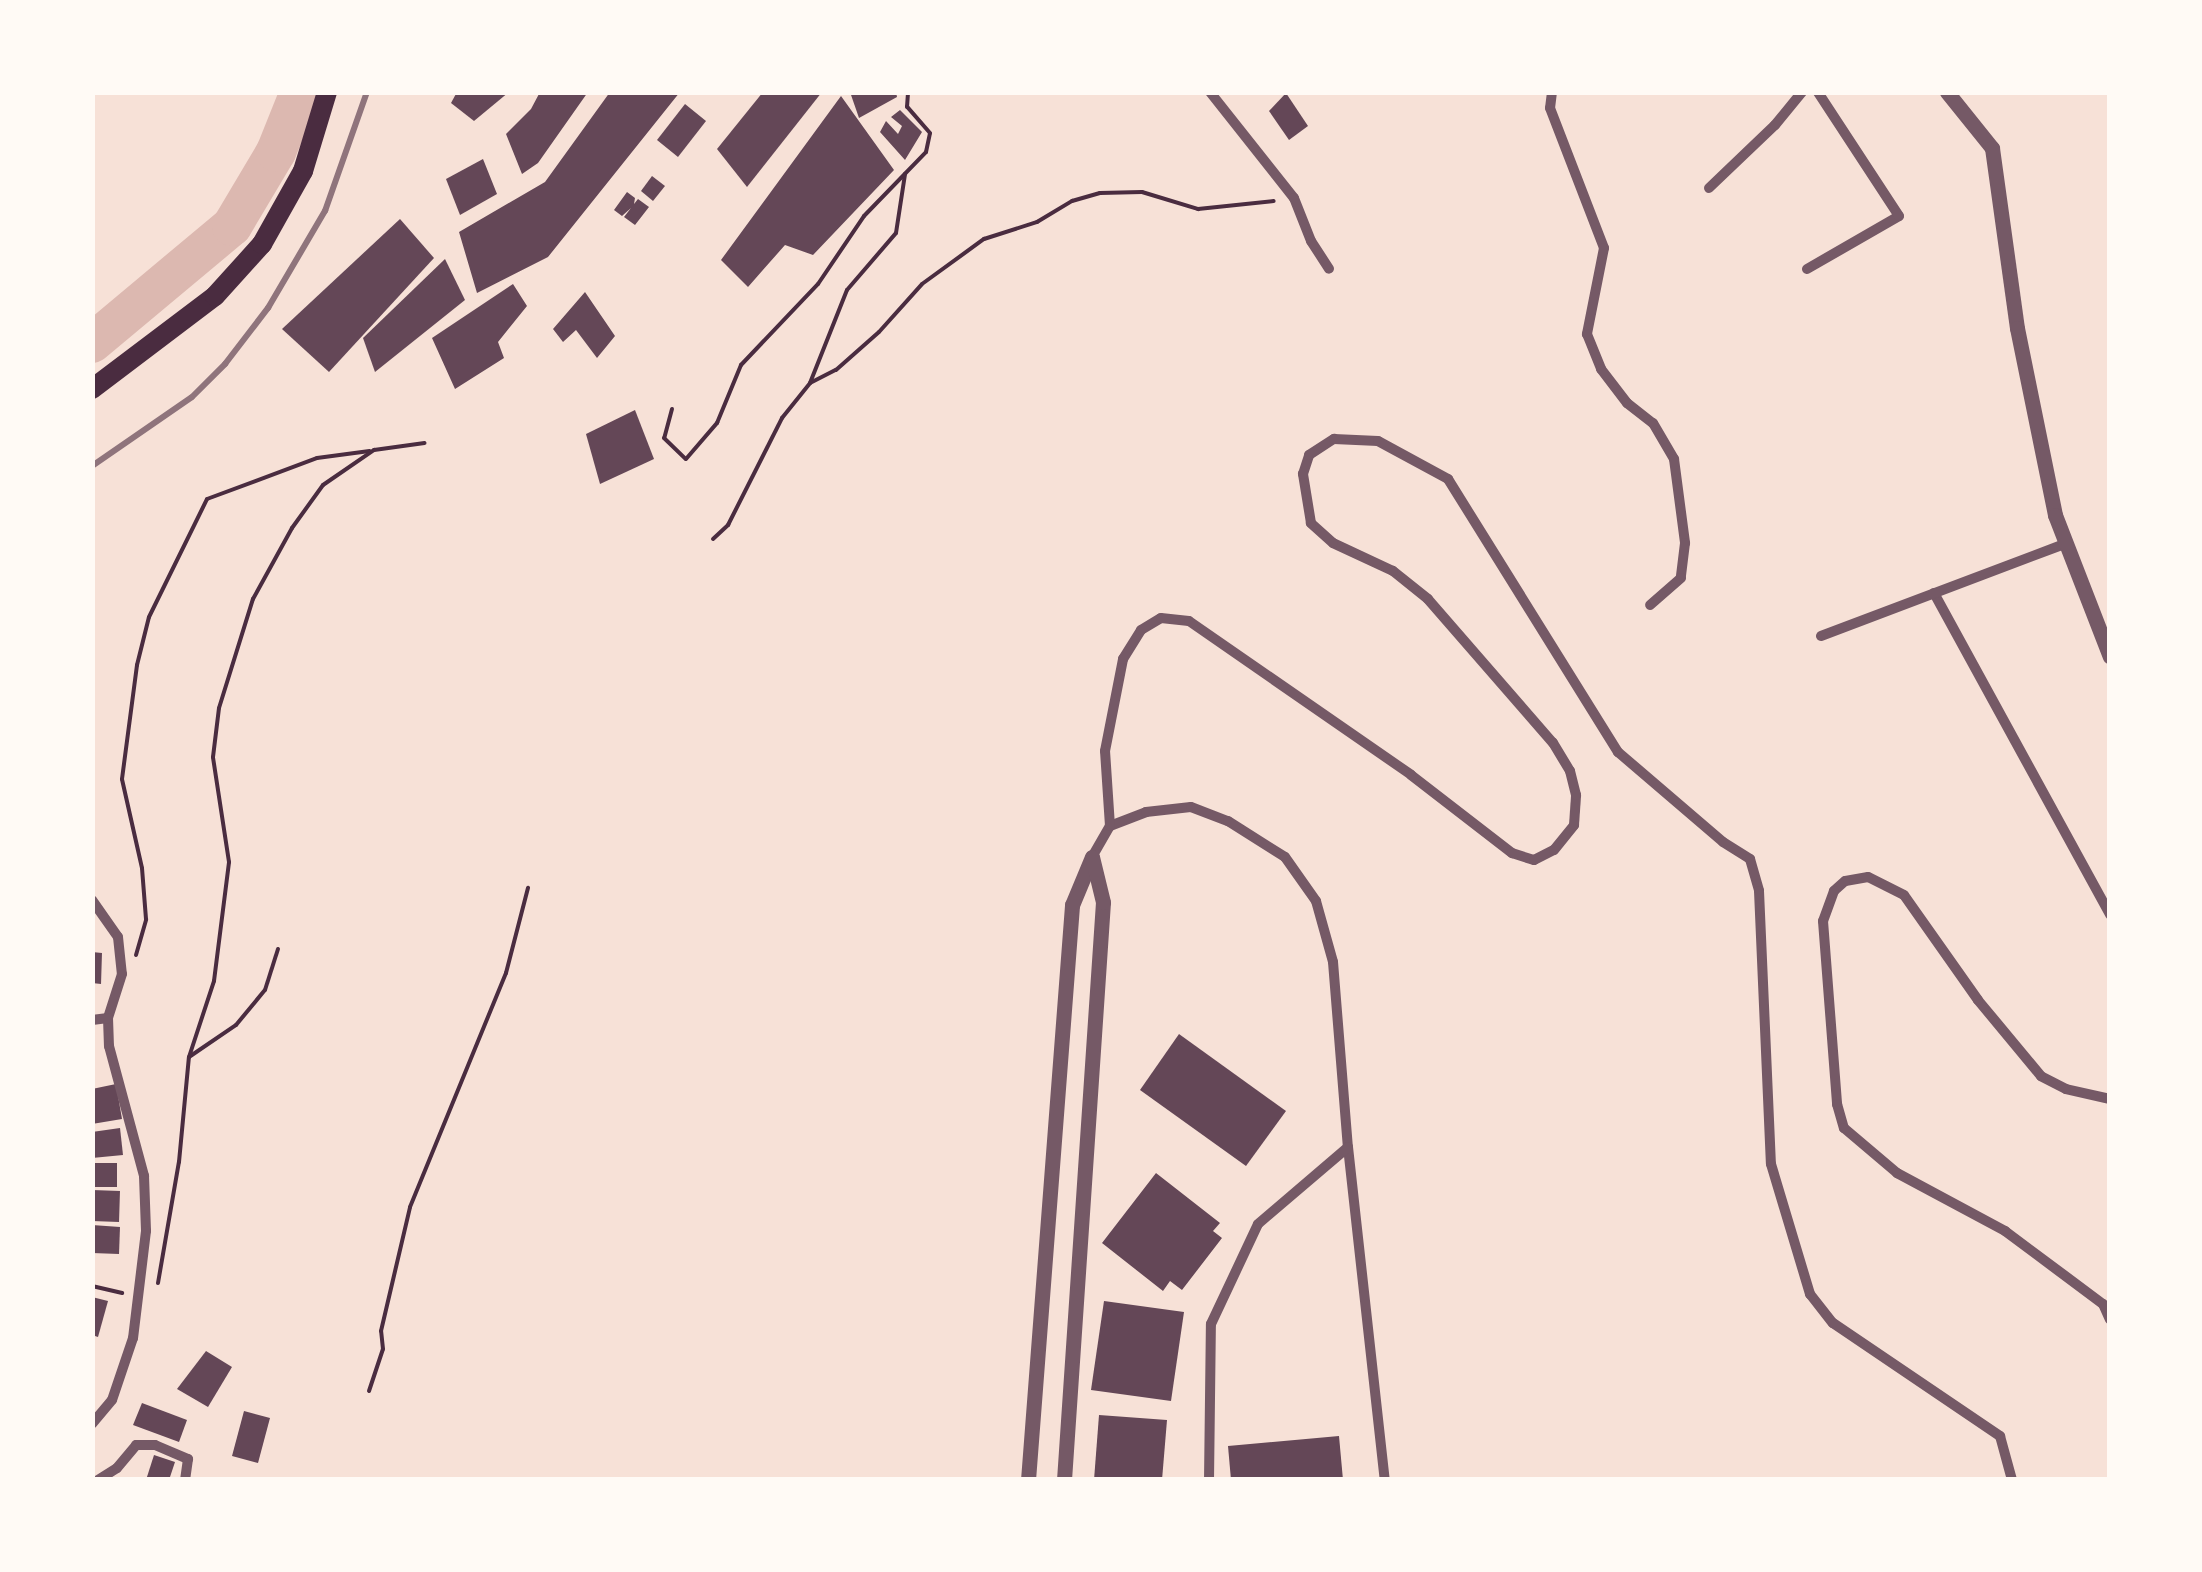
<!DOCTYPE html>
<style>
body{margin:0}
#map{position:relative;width:2202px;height:1572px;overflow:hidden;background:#f7e1d7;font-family:Barlow,sans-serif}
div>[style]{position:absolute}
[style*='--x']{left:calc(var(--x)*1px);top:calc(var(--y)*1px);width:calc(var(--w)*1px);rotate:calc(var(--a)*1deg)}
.river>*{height:40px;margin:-20px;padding:0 20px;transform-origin:20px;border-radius:20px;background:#dcb8b0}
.building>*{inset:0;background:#644757}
.path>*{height:4px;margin:-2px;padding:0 2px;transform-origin:2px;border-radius:2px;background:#4a2c40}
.minor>*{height:10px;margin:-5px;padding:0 5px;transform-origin:5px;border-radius:5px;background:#755966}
.tertiary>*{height:15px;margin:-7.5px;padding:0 7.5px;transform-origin:7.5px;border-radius:7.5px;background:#755966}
.primary>*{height:20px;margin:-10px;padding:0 10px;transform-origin:10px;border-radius:10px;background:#4a2c40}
.rail>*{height:6px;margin:-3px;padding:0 3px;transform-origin:3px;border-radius:3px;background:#8f747c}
span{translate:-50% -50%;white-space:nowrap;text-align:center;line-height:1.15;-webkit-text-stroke:9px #fffaf5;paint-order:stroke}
.frame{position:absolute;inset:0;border:95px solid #fffaf5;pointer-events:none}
</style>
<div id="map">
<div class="river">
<div style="--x:92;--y:343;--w:182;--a:-39.9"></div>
<div style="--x:232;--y:226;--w:86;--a:-59.3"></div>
<div style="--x:276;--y:152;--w:65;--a:-68.2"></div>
</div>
<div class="building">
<div style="clip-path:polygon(457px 92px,509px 92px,474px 121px,451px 103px)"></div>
<div style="clip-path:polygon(540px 92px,588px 92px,538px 163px,522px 174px,506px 134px,531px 109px)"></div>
<div style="clip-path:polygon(610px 92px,680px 92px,548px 257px,477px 293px,459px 232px,545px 182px)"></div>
<div style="clip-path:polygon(763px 92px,822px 92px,747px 187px,717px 149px)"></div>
<div style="clip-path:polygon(850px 92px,896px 92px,897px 97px,859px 118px)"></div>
<div style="clip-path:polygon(1286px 93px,1308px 126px,1289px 140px,1269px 111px)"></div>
<div style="clip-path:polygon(841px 96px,894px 170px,813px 255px,785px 245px,748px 287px,721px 260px)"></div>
<div style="clip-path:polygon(685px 104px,706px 121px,678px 157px,657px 140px)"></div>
<div style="clip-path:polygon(900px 110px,922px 132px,905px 160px,880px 132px,886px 121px,898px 134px,902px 126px,891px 117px)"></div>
<div style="clip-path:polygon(483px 159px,497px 194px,460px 215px,446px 179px)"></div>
<div style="clip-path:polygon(652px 176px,665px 186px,653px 201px,641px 191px)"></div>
<div style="clip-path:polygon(627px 192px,635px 198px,634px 204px,638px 199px,649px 207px,635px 225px,624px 217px,631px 208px,622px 216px,614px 210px)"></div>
<div style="clip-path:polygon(400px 219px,434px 258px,329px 372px,282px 329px)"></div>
<div style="clip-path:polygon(445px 259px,465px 300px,375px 372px,363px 338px)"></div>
<div style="clip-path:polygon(513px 284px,527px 306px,498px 342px,504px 358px,455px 389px,432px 338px)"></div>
<div style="clip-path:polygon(585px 292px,615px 336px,597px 358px,576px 330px,563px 342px,553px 329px)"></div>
<div style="clip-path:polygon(635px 410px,654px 459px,600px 484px,586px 434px)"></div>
<div style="clip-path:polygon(92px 952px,102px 953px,101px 984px,92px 983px)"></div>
<div style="clip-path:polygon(1179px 1034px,1286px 1111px,1246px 1166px,1140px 1090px)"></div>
<div style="clip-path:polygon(116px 1084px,122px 1119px,92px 1124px,92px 1089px)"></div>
<div style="clip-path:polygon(120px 1128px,123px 1155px,92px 1158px,92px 1132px)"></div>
<div style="clip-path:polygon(92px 1163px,117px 1163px,117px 1187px,92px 1187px)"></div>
<div style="clip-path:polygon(1156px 1173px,1220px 1223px,1213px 1231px,1222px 1238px,1182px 1290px,1170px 1281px,1163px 1291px,1102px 1243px)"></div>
<div style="clip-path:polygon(92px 1190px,120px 1191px,119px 1222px,92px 1221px)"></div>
<div style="clip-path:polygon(92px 1225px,120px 1227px,119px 1254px,92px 1253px)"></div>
<div style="clip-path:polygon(92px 1297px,108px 1301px,98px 1337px,92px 1335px)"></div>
<div style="clip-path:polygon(1104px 1301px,1184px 1312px,1171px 1401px,1091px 1390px)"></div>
<div style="clip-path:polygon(206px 1351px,232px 1367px,208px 1407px,177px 1389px)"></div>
<div style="clip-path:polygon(142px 1403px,187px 1420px,179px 1442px,133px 1425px)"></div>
<div style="clip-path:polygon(244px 1411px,270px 1418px,258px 1463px,232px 1456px)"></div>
<div style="clip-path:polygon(1099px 1415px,1167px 1420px,1162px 1480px,1094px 1480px)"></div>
<div style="clip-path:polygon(1339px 1436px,1343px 1480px,1231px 1480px,1228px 1446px)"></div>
<div style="clip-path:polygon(154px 1455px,175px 1462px,169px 1480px,146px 1480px)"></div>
</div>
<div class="path">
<div style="--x:810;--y:383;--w:29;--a:-27"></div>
<div style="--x:836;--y:370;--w:57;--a:-41.5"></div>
<div style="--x:879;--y:332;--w:64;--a:-48.1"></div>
<div style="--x:922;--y:284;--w:77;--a:-36"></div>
<div style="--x:984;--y:239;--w:56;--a:-17.8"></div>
<div style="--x:1037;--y:222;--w:41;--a:-31"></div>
<div style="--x:1072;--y:201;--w:29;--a:-16"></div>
<div style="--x:1100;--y:193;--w:42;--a:-1.4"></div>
<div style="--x:1142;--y:192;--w:59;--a:16.9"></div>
<div style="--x:1198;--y:209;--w:76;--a:-6"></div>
<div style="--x:672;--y:409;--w:30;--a:105"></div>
<div style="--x:664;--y:438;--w:30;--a:44"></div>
<div style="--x:686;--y:459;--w:48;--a:-49.3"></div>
<div style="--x:717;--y:423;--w:63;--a:-67.5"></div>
<div style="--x:741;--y:365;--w:112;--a:-46.5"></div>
<div style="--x:818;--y:284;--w:82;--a:-55.9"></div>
<div style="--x:864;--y:216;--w:89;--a:-45.9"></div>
<div style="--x:926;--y:152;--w:19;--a:-78"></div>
<div style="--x:930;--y:133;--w:35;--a:-131"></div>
<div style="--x:907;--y:107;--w:15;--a:-86"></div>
<div style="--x:713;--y:539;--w:21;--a:-43"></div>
<div style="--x:728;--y:525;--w:120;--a:-63.2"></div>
<div style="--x:782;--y:418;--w:45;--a:-51.3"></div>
<div style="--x:810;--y:383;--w:100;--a:-68.3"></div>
<div style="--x:847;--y:290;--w:75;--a:-49.3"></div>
<div style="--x:896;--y:233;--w:60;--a:-81.3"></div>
<div style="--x:136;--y:955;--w:37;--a:-74"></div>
<div style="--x:146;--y:919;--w:51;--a:-94.5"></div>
<div style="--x:142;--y:868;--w:91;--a:-102.7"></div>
<div style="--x:122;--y:779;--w:115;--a:-82.5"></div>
<div style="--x:137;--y:665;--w:49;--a:-76"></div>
<div style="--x:149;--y:617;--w:131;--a:-63.8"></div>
<div style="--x:207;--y:499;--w:117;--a:-20.4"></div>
<div style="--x:317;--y:458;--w:53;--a:-7.5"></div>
<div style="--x:189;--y:1057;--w:57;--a:-34.2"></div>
<div style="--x:236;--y:1025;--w:45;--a:-50.4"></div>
<div style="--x:265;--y:990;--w:43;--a:-72.4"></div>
<div style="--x:158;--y:1283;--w:123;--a:-80.2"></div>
<div style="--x:179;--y:1162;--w:105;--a:-84.6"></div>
<div style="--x:189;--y:1057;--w:80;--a:-71.8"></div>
<div style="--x:214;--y:981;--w:120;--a:-82.8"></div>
<div style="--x:229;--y:862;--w:106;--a:-98.7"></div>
<div style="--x:213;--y:757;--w:49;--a:-83"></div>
<div style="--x:219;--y:708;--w:114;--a:-72.7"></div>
<div style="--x:253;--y:599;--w:81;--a:-61.2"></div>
<div style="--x:292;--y:528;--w:53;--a:-54.2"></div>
<div style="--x:323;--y:485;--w:62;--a:-34.5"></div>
<div style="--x:374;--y:450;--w:51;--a:-7.8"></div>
<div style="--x:92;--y:1286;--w:31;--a:13"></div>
<div style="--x:369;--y:1391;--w:44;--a:-71.6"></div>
<div style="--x:383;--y:1349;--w:18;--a:-96"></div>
<div style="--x:381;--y:1331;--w:127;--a:-76.8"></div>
<div style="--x:410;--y:1207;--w:253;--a:-67.7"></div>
<div style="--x:506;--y:973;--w:88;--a:-75.5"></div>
</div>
<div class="minor">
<div style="--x:1210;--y:92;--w:135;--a:51.6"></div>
<div style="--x:1294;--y:198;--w:46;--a:68.4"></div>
<div style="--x:1311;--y:241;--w:33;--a:57"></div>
<div style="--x:1552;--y:92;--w:16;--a:97"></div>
<div style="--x:1550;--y:108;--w:150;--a:68.9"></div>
<div style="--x:1604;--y:248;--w:88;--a:101.2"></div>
<div style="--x:1587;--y:334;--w:38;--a:68"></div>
<div style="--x:1601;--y:369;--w:43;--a:52.6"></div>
<div style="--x:1627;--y:403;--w:33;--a:38"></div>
<div style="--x:1653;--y:423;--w:42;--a:59.7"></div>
<div style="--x:1674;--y:459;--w:85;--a:82.5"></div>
<div style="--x:1685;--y:543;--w:35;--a:97"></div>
<div style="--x:1681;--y:578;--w:41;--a:138.9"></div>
<div style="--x:1709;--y:188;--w:91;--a:-43.7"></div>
<div style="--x:1775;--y:125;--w:43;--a:-50.7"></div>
<div style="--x:1807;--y:269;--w:106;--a:-29.9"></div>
<div style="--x:1899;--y:216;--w:148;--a:-123.2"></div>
<div style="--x:1934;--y:593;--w:367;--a:61.3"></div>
<div style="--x:1821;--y:636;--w:261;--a:-20.7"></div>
<div style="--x:1110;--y:826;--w:39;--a:-21"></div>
<div style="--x:1146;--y:812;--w:45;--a:-6.3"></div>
<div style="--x:1191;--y:807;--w:40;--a:21"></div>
<div style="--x:1228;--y:821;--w:67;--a:32.3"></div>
<div style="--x:1285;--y:857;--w:54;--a:54.8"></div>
<div style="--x:1316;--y:901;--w:63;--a:74.4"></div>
<div style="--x:1333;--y:962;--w:186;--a:85.4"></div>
<div style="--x:1348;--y:1147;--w:335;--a:83.7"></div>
<div style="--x:1092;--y:857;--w:36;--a:-60"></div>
<div style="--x:1110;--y:826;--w:75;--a:-93.8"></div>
<div style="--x:1105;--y:751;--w:94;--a:-78.9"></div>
<div style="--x:1123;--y:659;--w:34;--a:-58"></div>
<div style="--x:1141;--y:630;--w:23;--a:-31"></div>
<div style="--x:1161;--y:618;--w:28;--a:6"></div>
<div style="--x:1189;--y:621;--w:270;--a:34.7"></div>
<div style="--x:1411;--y:775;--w:128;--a:37.7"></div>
<div style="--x:1512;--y:853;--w:23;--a:18"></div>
<div style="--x:1534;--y:860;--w:22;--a:-27"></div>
<div style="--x:1554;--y:850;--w:32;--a:-51"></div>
<div style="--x:1574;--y:825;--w:30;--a:-86"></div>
<div style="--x:1576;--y:795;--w:25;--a:-104"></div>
<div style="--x:1570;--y:771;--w:33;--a:-121"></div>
<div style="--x:1553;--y:743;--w:191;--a:-131"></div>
<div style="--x:1428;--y:599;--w:45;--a:-141.3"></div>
<div style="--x:1393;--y:571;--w:66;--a:-155"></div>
<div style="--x:1333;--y:543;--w:30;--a:-138"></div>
<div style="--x:1311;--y:523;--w:50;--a:-99.3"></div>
<div style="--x:1303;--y:474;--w:20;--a:-72"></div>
<div style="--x:1309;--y:455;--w:30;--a:-33"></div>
<div style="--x:1334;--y:439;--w:44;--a:2.6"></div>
<div style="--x:1378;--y:441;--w:80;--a:28.5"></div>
<div style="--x:1448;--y:479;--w:322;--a:58.1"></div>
<div style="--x:1618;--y:752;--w:138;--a:40.6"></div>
<div style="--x:1723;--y:842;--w:32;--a:32"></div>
<div style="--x:1750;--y:859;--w:33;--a:74"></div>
<div style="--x:1759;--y:891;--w:273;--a:87.5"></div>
<div style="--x:1771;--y:1164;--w:136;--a:73.3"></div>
<div style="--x:1810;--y:1294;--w:37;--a:52"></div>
<div style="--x:1833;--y:1323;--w:202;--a:34.1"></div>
<div style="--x:2000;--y:1436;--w:46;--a:74.7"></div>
<div style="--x:92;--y:900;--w:45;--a:54.9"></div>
<div style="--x:118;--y:937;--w:37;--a:84"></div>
<div style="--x:122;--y:974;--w:46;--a:107.7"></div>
<div style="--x:108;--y:1018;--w:28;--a:88"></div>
<div style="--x:109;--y:1046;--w:135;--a:74.9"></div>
<div style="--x:144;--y:1176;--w:55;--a:87.9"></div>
<div style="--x:146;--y:1231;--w:108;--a:96.9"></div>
<div style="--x:133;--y:1338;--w:65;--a:108.7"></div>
<div style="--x:112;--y:1400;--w:31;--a:130"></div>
<div style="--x:92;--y:1020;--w:16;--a:-7"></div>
<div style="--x:2110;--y:1099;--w:45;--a:-167.2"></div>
<div style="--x:2066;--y:1089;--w:28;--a:-153"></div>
<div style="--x:2041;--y:1076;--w:99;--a:-129.7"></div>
<div style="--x:1978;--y:1000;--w:128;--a:-125.2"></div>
<div style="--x:1904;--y:895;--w:40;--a:-153.4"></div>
<div style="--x:1868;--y:877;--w:23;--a:170"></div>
<div style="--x:1845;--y:881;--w:15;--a:138"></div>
<div style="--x:1834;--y:891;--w:32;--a:110"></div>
<div style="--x:1823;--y:921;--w:184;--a:85.6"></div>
<div style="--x:1837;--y:1104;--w:25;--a:74"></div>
<div style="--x:1844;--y:1128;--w:70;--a:40.3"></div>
<div style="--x:1897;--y:1173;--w:123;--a:28.2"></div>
<div style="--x:2005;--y:1231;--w:122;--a:36.7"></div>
<div style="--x:2103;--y:1304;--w:17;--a:66"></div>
<div style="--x:98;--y:1480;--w:22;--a:-32"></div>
<div style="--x:117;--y:1468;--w:30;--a:-50"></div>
<div style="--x:136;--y:1445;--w:19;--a:0"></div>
<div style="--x:155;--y:1445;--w:36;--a:23"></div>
<div style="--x:188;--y:1459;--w:21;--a:98"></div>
<div style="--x:1209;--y:1480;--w:156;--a:-89.3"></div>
<div style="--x:1211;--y:1324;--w:110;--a:-64.8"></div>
<div style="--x:1258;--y:1224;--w:118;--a:-40.5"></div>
</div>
<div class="tertiary">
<div style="--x:1947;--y:92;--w:72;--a:51.2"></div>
<div style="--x:1992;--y:148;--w:182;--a:82.1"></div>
<div style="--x:2017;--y:328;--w:191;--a:78.5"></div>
<div style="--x:2055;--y:515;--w:152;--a:68.8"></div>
<div style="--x:1028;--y:1480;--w:577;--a:-85.62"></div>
<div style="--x:1072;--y:905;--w:52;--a:-67.4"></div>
<div style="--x:1064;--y:1480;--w:579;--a:-86.14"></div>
<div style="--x:1103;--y:902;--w:46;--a:-103.7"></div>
</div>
<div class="primary">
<div style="--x:92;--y:389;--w:154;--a:-37.1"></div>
<div style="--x:215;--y:296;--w:70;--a:-47.9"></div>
<div style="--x:262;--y:244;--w:84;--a:-60.7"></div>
<div style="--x:303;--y:171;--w:83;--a:-73.1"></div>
</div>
<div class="rail">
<div style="--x:92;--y:466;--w:121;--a:-34.6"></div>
<div style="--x:192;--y:397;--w:47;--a:-45"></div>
<div style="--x:225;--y:364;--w:71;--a:-52.5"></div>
<div style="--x:268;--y:308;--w:113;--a:-59.6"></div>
<div style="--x:325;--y:211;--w:126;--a:-70.6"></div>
</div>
<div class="frame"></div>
</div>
